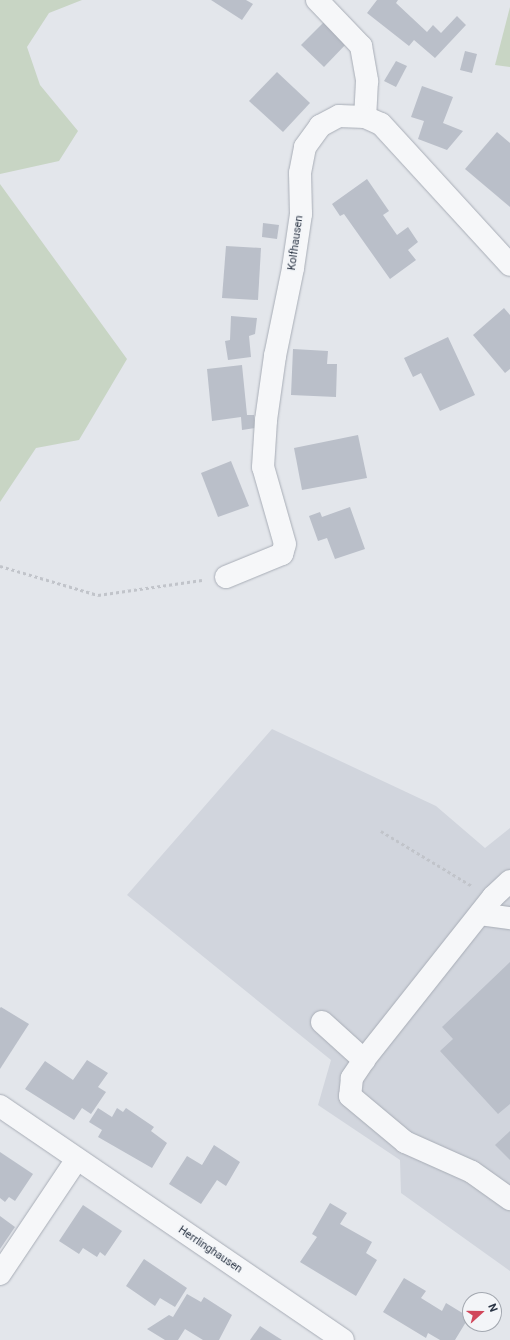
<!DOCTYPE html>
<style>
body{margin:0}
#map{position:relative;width:510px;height:1340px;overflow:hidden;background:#e3e6eb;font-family:Roboto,sans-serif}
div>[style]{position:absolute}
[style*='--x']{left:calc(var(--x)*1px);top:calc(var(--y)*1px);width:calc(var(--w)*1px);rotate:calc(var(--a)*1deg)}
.built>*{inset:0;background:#d1d5dd}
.green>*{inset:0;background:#c8d5c4}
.building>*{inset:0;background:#babfc9}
.path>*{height:2.5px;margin-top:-1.25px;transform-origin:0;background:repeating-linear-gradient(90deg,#c1c4ca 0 3px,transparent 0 6px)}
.roads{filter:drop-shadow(0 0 1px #a8adb6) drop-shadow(0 0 1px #a8adb6)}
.minor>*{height:22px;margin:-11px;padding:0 11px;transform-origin:11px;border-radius:11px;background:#f6f7f9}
span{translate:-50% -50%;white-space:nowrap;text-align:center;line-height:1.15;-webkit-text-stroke:3.5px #f3f5f8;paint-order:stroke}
.street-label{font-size:11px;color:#2a3444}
.north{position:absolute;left:462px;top:1292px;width:40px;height:40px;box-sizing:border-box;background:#f3f5f8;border:1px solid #a3a8b0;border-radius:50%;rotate:69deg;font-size:11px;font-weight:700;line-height:16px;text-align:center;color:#2a3444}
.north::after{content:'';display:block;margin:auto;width:14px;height:18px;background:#d1475b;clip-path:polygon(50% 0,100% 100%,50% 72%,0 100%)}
</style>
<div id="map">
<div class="built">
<div style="clip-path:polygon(272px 729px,436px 806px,485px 848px,510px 828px,510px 1271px,401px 1193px,400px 1160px,318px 1105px,331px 1060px,127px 895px)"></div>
</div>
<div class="green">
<div style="clip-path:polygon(0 0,82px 0,49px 13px,27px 47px,40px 85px,78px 131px,59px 161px,0 174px)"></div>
<div style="clip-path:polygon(510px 7px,510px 67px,495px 65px)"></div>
<div style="clip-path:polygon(0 184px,127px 359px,79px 440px,36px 448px,0 502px)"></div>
</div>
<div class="building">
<div style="clip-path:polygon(211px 0,246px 0,253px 4px,242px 20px)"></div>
<div style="clip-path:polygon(377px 0,398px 0,396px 3px,427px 32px,433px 25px,441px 33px,457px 16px,466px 25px,435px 58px,414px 40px,409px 46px,367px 13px)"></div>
<div style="clip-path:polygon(326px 20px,348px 42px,324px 67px,301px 45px)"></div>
<div style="clip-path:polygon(465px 51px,477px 54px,472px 73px,460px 70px)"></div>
<div style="clip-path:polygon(396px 61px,407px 66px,396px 87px,384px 81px)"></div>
<div style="clip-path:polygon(277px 72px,310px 103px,283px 132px,249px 101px)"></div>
<div style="clip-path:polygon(422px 86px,453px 97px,443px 123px,463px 131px,447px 150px,418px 139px,424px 121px,411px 117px)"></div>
<div style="clip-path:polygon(497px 132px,510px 143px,510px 207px,465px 169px)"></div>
<div style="clip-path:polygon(367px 179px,389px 211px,383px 215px,397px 235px,408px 227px,418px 242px,408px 250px,416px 260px,390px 279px,344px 214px,340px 216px,332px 204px)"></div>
<div style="clip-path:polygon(263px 223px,279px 225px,277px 239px,262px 237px)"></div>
<div style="clip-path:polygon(226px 246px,261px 248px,258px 300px,222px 298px)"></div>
<div style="clip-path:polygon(504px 308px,510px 315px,510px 369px,505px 373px,473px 335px)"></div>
<div style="clip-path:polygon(231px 316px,257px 318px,255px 334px,249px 336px,251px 357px,228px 360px,225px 341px,230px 340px)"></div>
<div style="clip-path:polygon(448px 337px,475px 395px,440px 411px,421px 373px,413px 377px,404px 358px)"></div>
<div style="clip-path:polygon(293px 349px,328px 351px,327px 364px,337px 364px,336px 397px,291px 395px)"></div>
<div style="clip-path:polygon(242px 365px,247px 415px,254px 415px,255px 428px,242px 430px,241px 417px,212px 421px,207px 369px)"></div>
<div style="clip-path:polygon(358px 435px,367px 478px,302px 490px,294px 448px)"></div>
<div style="clip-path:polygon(231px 461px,249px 506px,218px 517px,201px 473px)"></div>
<div style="clip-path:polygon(350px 507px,365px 549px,335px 559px,327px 538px,318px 541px,309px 516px,320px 512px,322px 517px)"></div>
<div style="clip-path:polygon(510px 962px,510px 1104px,498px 1114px,440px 1051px,453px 1039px,442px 1027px)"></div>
<div style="clip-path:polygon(1px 1007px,29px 1024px,0 1069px,0 1008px)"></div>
<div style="clip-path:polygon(87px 1060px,108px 1073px,98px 1087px,106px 1092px,91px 1114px,82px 1108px,74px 1120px,25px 1089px,45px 1061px,73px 1080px)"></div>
<div style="clip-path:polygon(98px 1108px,112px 1117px,117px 1108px,123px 1112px,126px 1108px,154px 1127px,151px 1131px,167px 1143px,152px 1168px,98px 1137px,102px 1130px,89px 1122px)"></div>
<div style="clip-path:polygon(510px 1131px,510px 1160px,495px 1145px)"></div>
<div style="clip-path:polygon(214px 1145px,240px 1162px,226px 1186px,217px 1180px,201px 1204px,169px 1184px,187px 1156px,202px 1165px)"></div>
<div style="clip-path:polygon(0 1152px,33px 1174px,15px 1201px,9px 1197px,5px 1202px,0 1198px)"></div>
<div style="clip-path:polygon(330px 1203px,347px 1213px,340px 1224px,372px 1242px,366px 1253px,377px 1260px,356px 1296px,300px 1262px,317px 1237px,312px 1234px)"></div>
<div style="clip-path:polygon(83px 1205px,122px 1231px,105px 1256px,100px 1252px,97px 1257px,83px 1248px,79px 1254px,59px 1241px)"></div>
<div style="clip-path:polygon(0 1216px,15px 1227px,0 1249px)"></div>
<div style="clip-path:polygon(144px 1259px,187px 1288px,175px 1307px,160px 1298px,155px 1306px,126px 1286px)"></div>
<div style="clip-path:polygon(404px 1278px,426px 1291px,421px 1298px,442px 1311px,446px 1303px,469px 1317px,455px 1340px,440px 1340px,428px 1333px,426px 1338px,383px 1312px)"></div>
<div style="clip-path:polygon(187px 1294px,201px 1302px,204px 1297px,232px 1315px,219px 1340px,203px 1340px,185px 1329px,178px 1340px,165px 1340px,147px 1329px,169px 1315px,173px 1317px)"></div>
<div style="clip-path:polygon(260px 1326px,282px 1340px,250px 1340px)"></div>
</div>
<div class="path">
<div style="--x:0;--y:566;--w:102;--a:16.5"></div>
<div style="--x:98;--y:595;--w:105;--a:-8.2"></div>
<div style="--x:381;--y:831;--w:106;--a:31.1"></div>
</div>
<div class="roads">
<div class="minor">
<div style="--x:317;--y:0;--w:64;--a:46.3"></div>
<div style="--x:361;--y:46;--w:36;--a:80"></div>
<div style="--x:367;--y:81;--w:36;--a:93"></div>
<div style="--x:226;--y:577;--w:61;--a:-22.3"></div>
<div style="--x:282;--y:554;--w:10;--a:-73"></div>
<div style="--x:285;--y:544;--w:80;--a:-105.9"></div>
<div style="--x:263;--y:467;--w:47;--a:-86.3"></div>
<div style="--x:266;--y:420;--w:65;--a:-82"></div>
<div style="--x:275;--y:356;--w:90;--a:-78.4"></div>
<div style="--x:293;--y:268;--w:55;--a:-81.6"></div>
<div style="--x:301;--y:214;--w:41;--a:-91.4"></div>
<div style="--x:300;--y:173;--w:26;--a:-79"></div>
<div style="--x:305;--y:147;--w:26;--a:-54"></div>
<div style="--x:320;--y:126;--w:21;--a:-28"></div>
<div style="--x:339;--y:116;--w:26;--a:2"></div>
<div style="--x:365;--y:117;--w:17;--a:24"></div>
<div style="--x:381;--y:124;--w:191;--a:47.5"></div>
<div style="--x:510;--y:881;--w:23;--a:137"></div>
<div style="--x:493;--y:897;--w:208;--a:128.4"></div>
<div style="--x:364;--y:1060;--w:22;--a:124"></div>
<div style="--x:352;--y:1078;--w:18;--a:96"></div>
<div style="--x:350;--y:1096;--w:72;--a:39.9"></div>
<div style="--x:405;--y:1142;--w:73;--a:24.1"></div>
<div style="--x:472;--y:1172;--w:47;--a:35.4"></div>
<div style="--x:480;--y:914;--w:30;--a:8"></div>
<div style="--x:322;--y:1022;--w:57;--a:42.1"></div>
<div style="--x:0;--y:1106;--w:415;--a:34.3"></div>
<div style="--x:0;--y:1274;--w:138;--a:-56.2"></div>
</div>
</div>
<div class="street-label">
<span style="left:296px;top:243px;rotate:-82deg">Kolfhausen</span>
<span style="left:210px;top:1250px;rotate:34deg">Herrlinghausen</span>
</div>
<div class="north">N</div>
</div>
